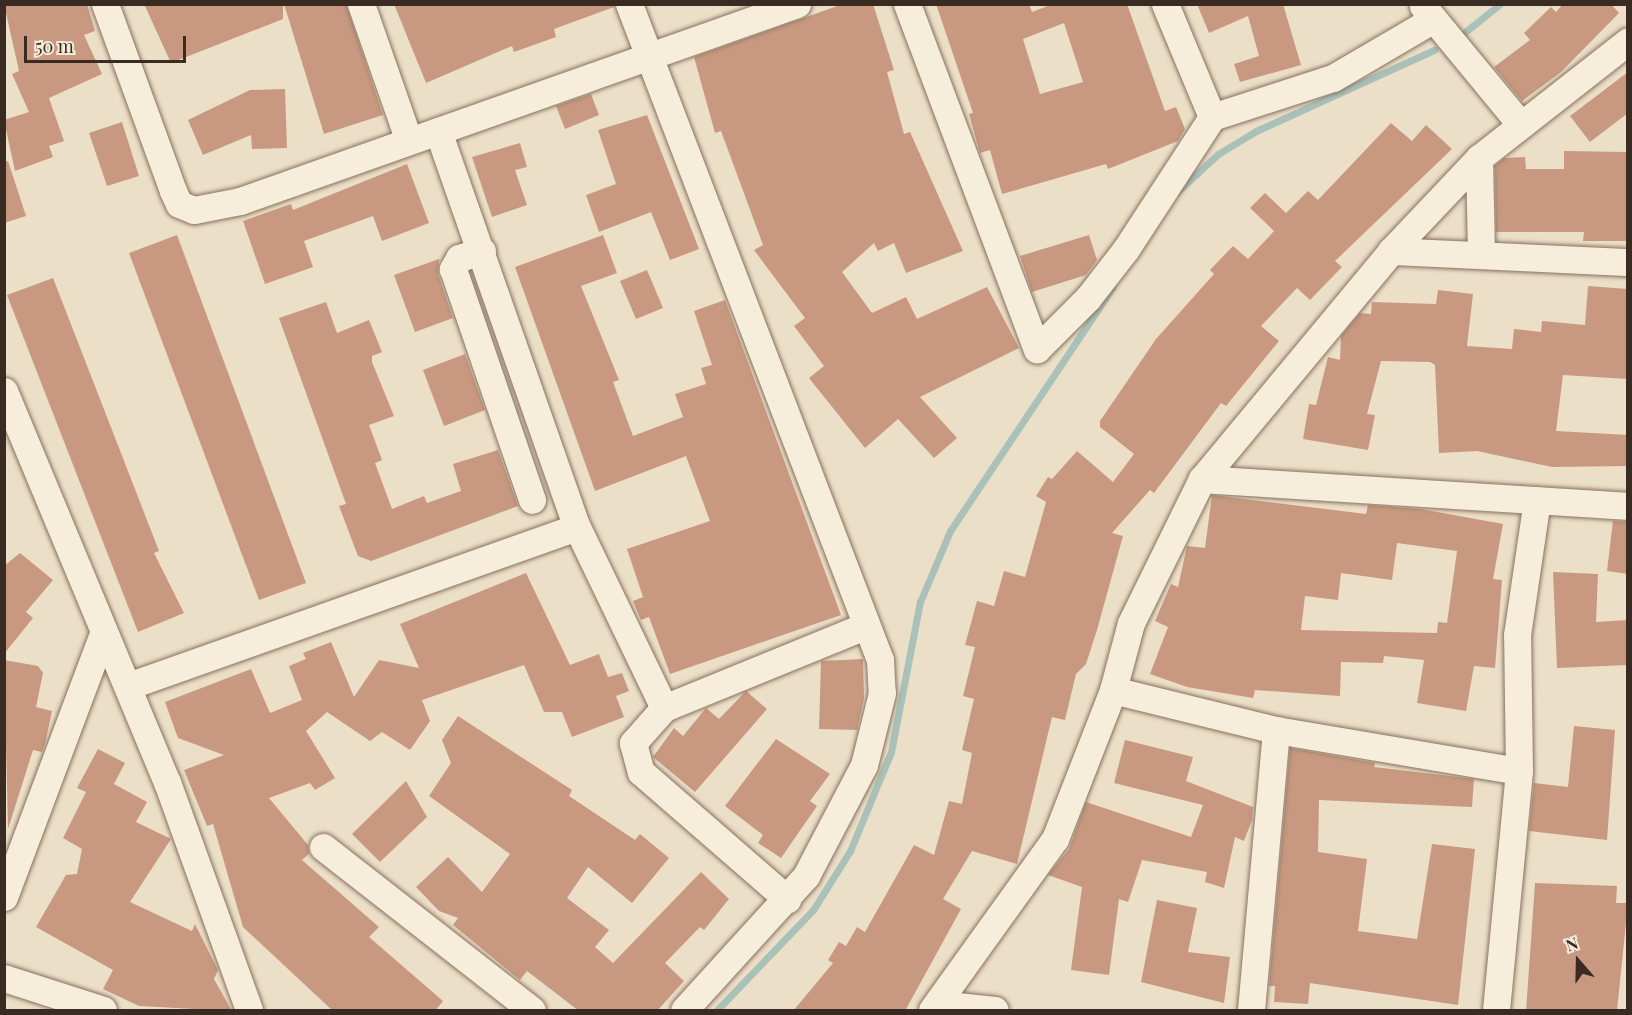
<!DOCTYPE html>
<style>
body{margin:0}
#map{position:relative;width:1632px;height:1015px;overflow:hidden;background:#ecdfc8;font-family:"Playfair Display",serif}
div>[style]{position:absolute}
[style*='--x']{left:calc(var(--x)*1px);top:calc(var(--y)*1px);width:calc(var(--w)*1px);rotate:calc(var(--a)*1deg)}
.stream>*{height:7px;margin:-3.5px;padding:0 3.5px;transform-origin:3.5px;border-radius:3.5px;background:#a9c1b8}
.building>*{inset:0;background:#c89980}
.roads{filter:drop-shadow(0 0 2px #87715e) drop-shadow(0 0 2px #87715e)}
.minor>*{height:27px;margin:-13.5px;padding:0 13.5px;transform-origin:13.5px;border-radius:13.5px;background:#f7eddb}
span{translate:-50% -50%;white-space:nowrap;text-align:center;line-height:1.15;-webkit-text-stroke:5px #f4ead7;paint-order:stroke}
.frame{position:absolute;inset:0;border:6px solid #392b21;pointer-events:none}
.north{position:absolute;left:1548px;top:931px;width:60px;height:60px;-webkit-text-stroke:4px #f4ead7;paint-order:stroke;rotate:340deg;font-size:16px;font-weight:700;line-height:24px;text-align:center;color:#392b21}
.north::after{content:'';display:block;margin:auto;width:21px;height:27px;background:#392b21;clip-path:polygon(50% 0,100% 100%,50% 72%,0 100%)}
.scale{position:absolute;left:24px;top:36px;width:162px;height:27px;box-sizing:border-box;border:3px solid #392b21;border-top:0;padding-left:8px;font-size:18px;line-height:21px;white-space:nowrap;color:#392b21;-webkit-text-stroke:4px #f4ead7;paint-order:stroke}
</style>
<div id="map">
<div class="stream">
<div style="--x:1465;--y:32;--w:45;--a:-38.7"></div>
<div style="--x:1176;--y:193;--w:57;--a:-42.9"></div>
<div style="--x:1218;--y:154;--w:44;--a:-31.2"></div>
<div style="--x:1256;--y:131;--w:196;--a:-24.5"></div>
<div style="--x:717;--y:1010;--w:139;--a:-46.2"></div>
<div style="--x:813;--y:910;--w:70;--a:-57.9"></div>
<div style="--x:850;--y:851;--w:107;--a:-67.5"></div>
<div style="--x:891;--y:752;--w:153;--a:-79.1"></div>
<div style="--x:920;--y:602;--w:77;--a:-67.1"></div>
<div style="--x:950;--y:531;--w:293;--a:-56.3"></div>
</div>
<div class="building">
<div style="clip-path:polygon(4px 4px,87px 4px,95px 31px,84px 35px,102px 74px,49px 98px,64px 141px,49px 146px,53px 157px,15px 171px,4px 120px,29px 112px,12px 74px,19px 71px)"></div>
<div style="clip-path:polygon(144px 4px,283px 4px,283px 19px,171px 63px)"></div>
<div style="clip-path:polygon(284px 4px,346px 4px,383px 115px,324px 134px)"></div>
<div style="clip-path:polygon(394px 4px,614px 4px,614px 7px,554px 29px,556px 37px,514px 52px,512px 46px,426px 83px)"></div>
<div style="clip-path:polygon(843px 4px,873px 4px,894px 70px,887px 72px,904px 134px,910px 132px,963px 251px,906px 273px,894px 243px,878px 251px,874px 243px,842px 272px,872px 313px,906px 297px,917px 319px,987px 287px,1019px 348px,920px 397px,957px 438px,934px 458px,898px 419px,865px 448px,809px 378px,824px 366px,794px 326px,805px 318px,754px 250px,763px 245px,721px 131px,715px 133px,694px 57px)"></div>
<div style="clip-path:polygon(evenodd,936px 4px,1029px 4px,1032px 12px,1053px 4px,1127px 4px,1165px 111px,1176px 107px,1185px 129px,1178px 141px,1108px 169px,1106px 164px,1002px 194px,990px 150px,980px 153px,969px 114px,973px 113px,936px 4px,1064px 23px,1083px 82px,1040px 94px,1023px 39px,1064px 23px)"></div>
<div style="clip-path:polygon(1197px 4px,1283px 4px,1301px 65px,1240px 82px,1234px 64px,1259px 56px,1248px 16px,1209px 33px)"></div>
<div style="clip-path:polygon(1563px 4px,1611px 4px,1619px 13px,1561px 72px,1522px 101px,1494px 67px,1530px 40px,1524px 33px,1551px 7px,1556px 12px)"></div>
<div style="clip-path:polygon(1628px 72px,1628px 113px,1590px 142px,1570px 116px)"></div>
<div style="clip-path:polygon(285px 89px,287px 148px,252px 149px,251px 135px,203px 155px,188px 120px,250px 90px)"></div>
<div style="clip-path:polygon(591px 94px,599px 115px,565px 129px,556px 106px)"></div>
<div style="clip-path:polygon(647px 115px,699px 249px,670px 260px,651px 212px,599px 232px,586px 195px,616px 184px,598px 130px)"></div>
<div style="clip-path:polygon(122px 122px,139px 176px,107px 186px,89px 133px)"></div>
<div style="clip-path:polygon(1391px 123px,1412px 141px,1426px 125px,1452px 149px,1335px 261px,1342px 267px,1310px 300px,1297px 288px,1261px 326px,1279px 341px,1226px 406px,1221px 403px,1154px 493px,1150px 490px,1112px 533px,1123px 536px,1097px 630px,1086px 664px,1076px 674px,1065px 720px,1052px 717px,1017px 864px,972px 851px,943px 899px,961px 909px,905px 1011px,793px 1011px,833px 963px,828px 960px,839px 942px,846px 946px,857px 927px,865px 932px,914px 845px,934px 855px,949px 801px,962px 804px,972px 753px,962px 750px,974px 699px,963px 696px,975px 647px,965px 645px,977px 601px,994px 606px,1004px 571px,1025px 577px,1046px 502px,1036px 496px,1048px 477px,1052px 479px,1077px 451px,1113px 482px,1134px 454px,1100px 427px,1100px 421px,1156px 339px,1214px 274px,1210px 270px,1233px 246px,1248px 259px,1274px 231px,1250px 208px,1265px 193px,1286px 213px,1308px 191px,1318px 200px)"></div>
<div style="clip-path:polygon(520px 143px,527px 167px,515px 170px,527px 205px,492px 217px,472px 157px)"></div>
<div style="clip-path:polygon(1564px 151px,1628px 152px,1628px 241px,1583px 241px,1584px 232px,1496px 232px,1495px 166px,1504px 158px,1525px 157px,1526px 169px,1564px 169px)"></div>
<div style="clip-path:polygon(8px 161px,26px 216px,4px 223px,4px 162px)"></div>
<div style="clip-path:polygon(407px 164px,429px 223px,382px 241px,373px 216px,304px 241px,313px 267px,265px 284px,243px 221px,291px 204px,293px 210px)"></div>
<div style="clip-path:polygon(177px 235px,306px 583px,259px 600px,129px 253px)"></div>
<div style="clip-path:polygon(603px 235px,617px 273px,581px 286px,619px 380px,613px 382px,633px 436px,683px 417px,675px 394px,706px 384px,701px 368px,712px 365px,694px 311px,725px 300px,841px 615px,670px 674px,649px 617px,641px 620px,633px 601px,643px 597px,627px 549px,710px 521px,686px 456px,595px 491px,515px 267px)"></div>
<div style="clip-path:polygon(1089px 235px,1097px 260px,1086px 275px,1032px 292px,1020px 256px)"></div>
<div style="clip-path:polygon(439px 259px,438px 274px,453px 318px,415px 332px,394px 275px)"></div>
<div style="clip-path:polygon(647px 270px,663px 308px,636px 319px,620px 281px)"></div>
<div style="clip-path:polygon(53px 278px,159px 551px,154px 553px,184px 613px,138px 632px,7px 295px)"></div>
<div style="clip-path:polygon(1588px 286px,1628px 289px,1628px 379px,1563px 375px,1556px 431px,1628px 435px,1628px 466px,1552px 467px,1477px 451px,1439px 453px,1435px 365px,1430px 362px,1381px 361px,1367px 414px,1375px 415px,1368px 450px,1303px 439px,1309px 404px,1316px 405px,1328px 357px,1340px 360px,1341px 336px,1360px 313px,1371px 314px,1372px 302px,1436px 304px,1438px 290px,1473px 294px,1467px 346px,1512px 349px,1514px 329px,1541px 332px,1542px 321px,1585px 325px)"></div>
<div style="clip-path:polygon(326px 302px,337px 333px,369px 320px,382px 352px,372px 356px,372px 362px,394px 416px,369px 425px,382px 460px,375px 463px,392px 509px,424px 496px,427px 503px,461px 491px,453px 464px,498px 450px,518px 506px,371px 561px,358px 556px,339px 506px,346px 504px,279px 318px)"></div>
<div style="clip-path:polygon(465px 354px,485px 410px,444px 426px,423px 370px)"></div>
<div style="clip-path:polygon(evenodd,1212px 495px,1366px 514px,1368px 505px,1421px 509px,1503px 524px,1493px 579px,1502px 580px,1495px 668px,1474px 666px,1466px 711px,1417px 703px,1424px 660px,1384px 656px,1383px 663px,1341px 662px,1340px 696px,1255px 690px,1253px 698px,1187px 687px,1150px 674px,1168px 627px,1155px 621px,1171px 584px,1178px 587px,1187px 546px,1205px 548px,1212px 495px,1397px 543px,1457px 551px,1447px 623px,1438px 622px,1437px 633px,1301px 630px,1305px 596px,1338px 600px,1341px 573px,1392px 580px,1397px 543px)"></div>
<div style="clip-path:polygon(1613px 521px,1628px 522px,1628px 574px,1607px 571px)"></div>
<div style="clip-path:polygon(20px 553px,53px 580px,26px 612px,33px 618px,4px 654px,4px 566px)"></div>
<div style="clip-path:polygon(1553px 572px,1598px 574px,1596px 622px,1628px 620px,1628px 665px,1557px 668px)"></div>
<div style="clip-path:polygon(526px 573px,570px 665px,599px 654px,608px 677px,622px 673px,629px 691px,616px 696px,624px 717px,572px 737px,562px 712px,544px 712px,524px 665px,422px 700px,430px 721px,410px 750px,382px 732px,370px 741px,327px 712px,306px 731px,335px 778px,315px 790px,310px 783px,269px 798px,308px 845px,309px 854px,302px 860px,379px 927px,369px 937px,443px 1001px,435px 1011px,333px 1011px,243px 927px,213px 824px,207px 826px,184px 770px,224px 755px,178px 738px,165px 702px,251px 669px,270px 713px,302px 700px,289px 666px,306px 659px,303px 653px,331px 642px,354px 697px,379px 660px,419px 668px,400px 624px)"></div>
<div style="clip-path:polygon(863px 659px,864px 698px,857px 730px,819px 729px,821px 661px)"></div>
<div style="clip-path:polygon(4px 660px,38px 666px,43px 673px,36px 707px,52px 711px,45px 744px,42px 752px,33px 750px,8px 829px)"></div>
<div style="clip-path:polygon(746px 691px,767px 709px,695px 792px,653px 757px,674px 728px,683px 736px,706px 708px,719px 719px)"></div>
<div style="clip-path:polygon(458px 716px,572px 790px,569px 796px,635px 840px,640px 834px,669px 858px,632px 903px,588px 867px,567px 898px,609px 930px,595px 947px,613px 963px,701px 872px,729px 899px,704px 930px,700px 927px,665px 963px,684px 981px,657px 1011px,579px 1011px,527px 971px,520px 980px,453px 925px,458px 918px,439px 911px,416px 887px,448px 857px,482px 892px,510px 854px,429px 796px,451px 763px,442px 740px)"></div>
<div style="clip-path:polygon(1574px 726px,1615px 730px,1607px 840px,1529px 831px,1534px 783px,1568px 787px)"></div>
<div style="clip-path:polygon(776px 739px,830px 774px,810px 801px,817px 806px,781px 858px,758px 843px,763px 835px,725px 806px)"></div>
<div style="clip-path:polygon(1125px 740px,1193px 757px,1186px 781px,1253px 807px,1252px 820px,1244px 841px,1235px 837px,1224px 888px,1205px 882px,1207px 872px,1142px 860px,1128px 902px,1119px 899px,1109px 975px,1071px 970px,1082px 887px,1048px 875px,1069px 849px,1086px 802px,1191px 837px,1203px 805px,1114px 783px)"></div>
<div style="clip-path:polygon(1290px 748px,1375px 763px,1374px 767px,1474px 779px,1472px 807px,1319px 800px,1318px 852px,1367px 859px,1358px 931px,1417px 939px,1432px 844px,1475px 849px,1458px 1005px,1310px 983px,1308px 1004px,1274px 1002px,1275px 986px,1269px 986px)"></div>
<div style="clip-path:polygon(98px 749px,125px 763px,114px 784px,147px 802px,136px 822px,171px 839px,130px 902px,192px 931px,195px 924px,218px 970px,214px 979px,232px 1011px,139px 1006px,103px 989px,113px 970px,36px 927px,66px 875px,77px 874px,82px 849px,63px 838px,86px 792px,77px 788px)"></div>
<div style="clip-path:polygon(406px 781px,427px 817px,380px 862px,352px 834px)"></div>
<div style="clip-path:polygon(1535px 883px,1617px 886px,1616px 903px,1628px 903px,1617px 1011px,1526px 1011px)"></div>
<div style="clip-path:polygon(1157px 900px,1197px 908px,1188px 952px,1230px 957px,1224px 1003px,1141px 982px)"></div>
</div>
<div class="roads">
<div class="minor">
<div style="--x:105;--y:4;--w:199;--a:70"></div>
<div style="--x:173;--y:191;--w:14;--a:65"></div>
<div style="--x:179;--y:204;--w:16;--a:22"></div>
<div style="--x:194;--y:210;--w:47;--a:-11.1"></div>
<div style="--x:240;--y:201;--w:591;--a:-19.48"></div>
<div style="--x:361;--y:4;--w:145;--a:70.7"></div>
<div style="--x:629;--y:4;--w:702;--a:69.06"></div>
<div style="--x:880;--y:660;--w:33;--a:87"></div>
<div style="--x:882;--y:693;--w:74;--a:104"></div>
<div style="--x:864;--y:765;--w:125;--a:117.6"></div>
<div style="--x:806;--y:876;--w:181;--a:132.3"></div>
<div style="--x:907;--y:4;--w:369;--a:69.4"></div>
<div style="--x:1037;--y:349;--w:72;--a:-45"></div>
<div style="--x:1088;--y:298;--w:62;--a:-52.2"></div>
<div style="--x:1126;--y:249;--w:158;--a:-56.9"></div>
<div style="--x:1212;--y:117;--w:127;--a:-17.9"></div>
<div style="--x:1333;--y:78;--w:115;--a:-30.4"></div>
<div style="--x:1165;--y:4;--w:122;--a:67.4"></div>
<div style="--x:1423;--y:6;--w:154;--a:50.5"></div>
<div style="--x:438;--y:131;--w:420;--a:70.7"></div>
<div style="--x:577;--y:527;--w:201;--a:64.3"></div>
<div style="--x:664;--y:708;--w:217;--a:-22.2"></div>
<div style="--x:1479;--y:158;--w:95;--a:88.8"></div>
<div style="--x:482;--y:251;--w:24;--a:163"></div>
<div style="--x:459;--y:258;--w:13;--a:119"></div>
<div style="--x:453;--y:269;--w:244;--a:71.1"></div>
<div style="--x:1391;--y:251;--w:237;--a:2.7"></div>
<div style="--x:4;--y:391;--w:424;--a:67.4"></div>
<div style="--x:167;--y:782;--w:242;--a:70.2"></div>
<div style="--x:1202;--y:479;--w:427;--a:3.6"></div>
<div style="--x:128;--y:686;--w:476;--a:-19.5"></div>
<div style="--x:1113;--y:690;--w:168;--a:13.8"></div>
<div style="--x:1276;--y:730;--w:246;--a:9.6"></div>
<div style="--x:664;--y:708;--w:47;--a:131.5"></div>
<div style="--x:633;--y:743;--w:30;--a:75"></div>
<div style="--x:641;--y:772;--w:194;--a:41"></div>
<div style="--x:323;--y:847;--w:265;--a:38"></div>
<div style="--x:4;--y:897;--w:282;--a:-69.4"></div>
<div style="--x:4;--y:978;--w:104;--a:17.9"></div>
<div style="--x:938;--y:1004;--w:57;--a:6"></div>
<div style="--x:932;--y:1010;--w:211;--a:-54.3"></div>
<div style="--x:1055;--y:839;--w:160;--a:-68.7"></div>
<div style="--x:1113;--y:690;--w:69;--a:-75"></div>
<div style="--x:1131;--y:623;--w:161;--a:-63.8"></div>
<div style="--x:1202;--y:479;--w:296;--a:-50.3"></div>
<div style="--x:1391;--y:251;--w:128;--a:-46.6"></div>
<div style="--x:1479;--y:158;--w:189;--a:-38.1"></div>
<div style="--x:1251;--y:1010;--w:281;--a:-84.9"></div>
<div style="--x:1496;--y:1010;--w:240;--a:-84.5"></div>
<div style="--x:1519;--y:771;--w:136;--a:-90.8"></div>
<div style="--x:1517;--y:635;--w:136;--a:-81.6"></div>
</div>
</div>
<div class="frame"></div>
<div class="north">N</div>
<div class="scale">50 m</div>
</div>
